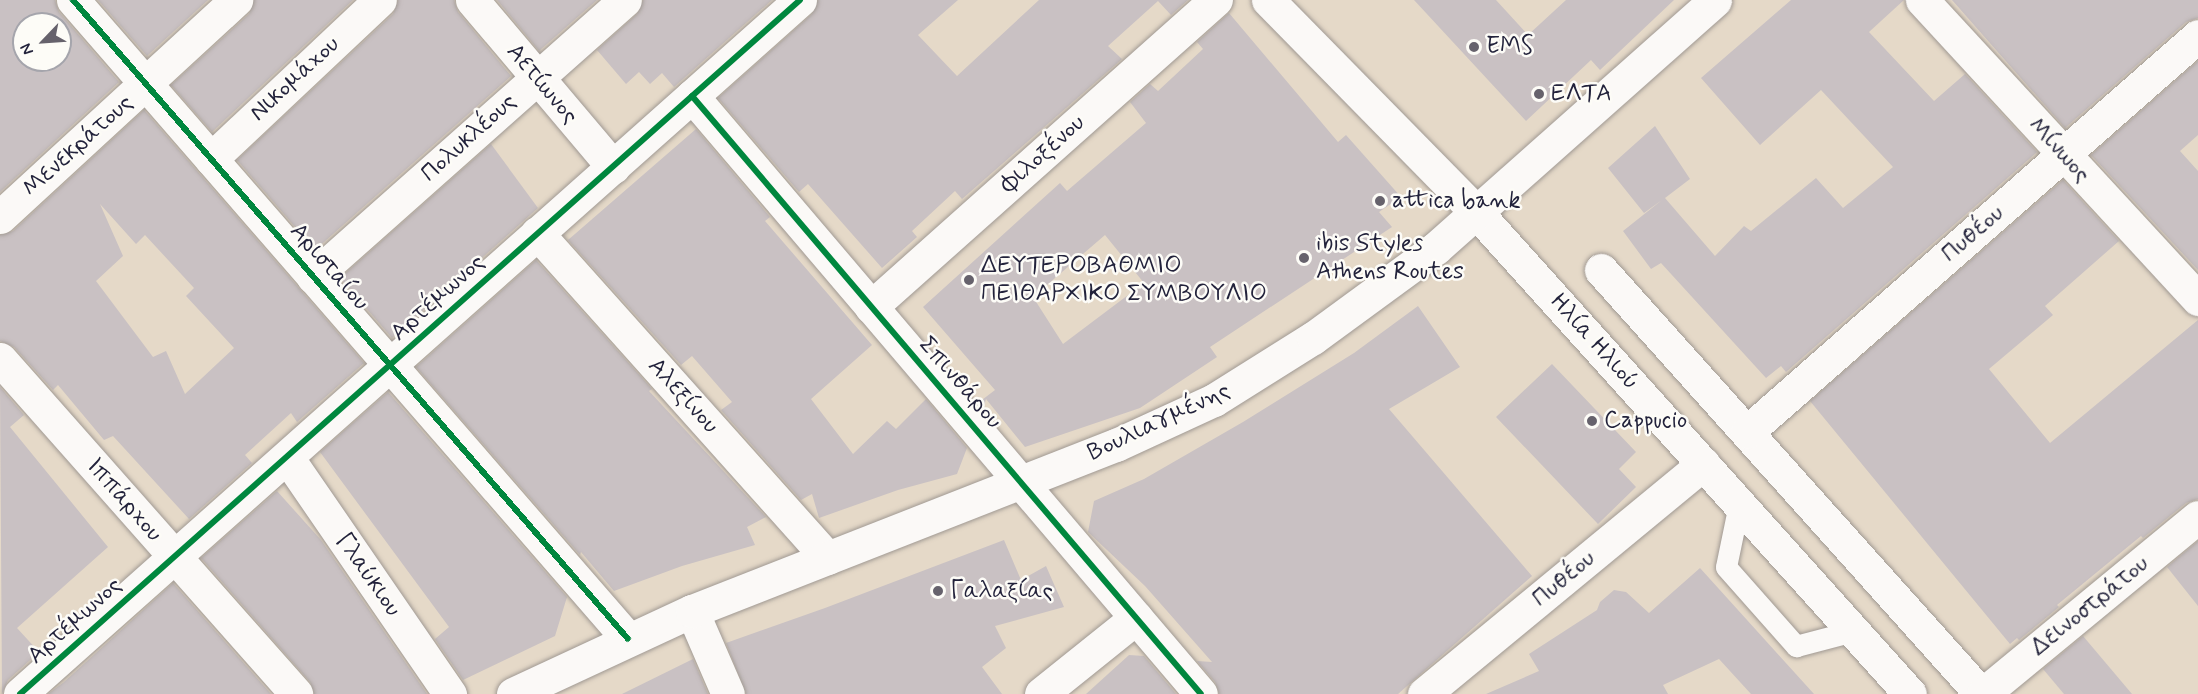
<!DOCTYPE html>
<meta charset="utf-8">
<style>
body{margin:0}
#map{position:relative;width:2198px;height:694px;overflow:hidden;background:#e5d9c8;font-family:Mynerve,sans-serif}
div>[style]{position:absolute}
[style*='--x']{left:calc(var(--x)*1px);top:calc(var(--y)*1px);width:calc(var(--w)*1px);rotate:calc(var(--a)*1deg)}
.building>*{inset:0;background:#c9c1c3}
.roads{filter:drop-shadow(0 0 2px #a09993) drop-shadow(0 0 2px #a09993)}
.service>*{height:21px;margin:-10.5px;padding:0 10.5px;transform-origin:10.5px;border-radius:10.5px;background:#fbf9f7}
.minor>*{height:33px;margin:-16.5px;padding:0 16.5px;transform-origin:16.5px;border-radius:16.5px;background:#fbf9f7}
.secondary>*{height:33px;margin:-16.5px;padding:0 16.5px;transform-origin:16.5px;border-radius:16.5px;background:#fbf9f7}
.primary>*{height:33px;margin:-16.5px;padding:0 16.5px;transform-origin:16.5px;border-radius:16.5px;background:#fbf9f7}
.cycleway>*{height:6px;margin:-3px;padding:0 3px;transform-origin:3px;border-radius:3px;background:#00873e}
.dots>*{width:16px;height:16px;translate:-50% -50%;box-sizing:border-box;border:3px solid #fdfcf7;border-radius:50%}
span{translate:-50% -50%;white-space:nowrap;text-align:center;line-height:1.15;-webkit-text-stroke:5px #fdfcf7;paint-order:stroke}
.poi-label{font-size:24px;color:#22223b}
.left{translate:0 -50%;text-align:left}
.street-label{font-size:24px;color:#22223b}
.north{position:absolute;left:12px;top:12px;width:60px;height:60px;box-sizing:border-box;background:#fdfcf7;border:2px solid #a5a5ac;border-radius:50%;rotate:245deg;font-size:16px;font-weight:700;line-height:24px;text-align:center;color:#22223b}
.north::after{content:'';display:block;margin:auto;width:21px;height:27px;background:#66626c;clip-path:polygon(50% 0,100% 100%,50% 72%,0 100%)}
</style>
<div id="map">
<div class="building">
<div style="clip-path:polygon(evenodd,0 0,55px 0,59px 12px,119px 82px,0 192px,0 0,24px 24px,60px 24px,60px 60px,24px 60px,24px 24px)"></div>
<div style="clip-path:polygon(98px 0,208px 0,147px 56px)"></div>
<div style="clip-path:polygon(254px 0,353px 0,212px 132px,171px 85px,249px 14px)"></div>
<div style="clip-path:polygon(398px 0,454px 0,458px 12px,511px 76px,315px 250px,237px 160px,393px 14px)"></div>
<div style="clip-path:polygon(497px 0,597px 0,539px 51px)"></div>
<div style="clip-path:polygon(643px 0,772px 0,674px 87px,662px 73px,650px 84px,639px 72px,626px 84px,597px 50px,637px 14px)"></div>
<div style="clip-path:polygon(818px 0,958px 0,918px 35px,957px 76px,1039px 0,1188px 0,1171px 15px,1158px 1px,1108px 46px,1122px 59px,962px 199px,955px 191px,912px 231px,917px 237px,882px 268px,808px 184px,799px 192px,718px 98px,812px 14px)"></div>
<div style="clip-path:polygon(1414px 0,1496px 0,1528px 35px,1566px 0,1674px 0,1600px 70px,1591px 60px,1526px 121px)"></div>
<div style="clip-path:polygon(1791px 0,1904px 0,1869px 32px,1934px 101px,1965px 74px,2037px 152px,1786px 372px,1781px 366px,1766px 378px,1661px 263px,1651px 269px,1623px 231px,1662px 200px,1644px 213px,1608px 168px,1655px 126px,1690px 179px,1665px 198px,1715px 256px,1744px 226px,1751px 231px,1816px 178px,1843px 208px,1893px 167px,1821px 90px,1760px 145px,1701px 78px)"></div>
<div style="clip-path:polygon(1952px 0,2198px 0,2198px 18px,2186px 22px,2065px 128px)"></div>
<div style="clip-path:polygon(evenodd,1229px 13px,1338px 142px,1346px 135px,1401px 197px,1379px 212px,1392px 227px,1210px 347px,1217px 357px,1140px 408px,1025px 447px,986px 399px,983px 409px,978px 403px,995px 390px,923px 307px,1060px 183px,1067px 191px,1146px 123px,1130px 102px,1150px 84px,1158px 91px,1203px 49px,1197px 42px,1229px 13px,1105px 235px,1144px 283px,1063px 344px,1033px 297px,1105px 235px)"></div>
<div style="clip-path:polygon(2198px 61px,2198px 135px,2180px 151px,2198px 171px,2198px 270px,2091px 155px)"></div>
<div style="clip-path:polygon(evenodd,144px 110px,364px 363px,297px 422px,291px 413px,245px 455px,252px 463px,189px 519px,113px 436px,104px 440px,58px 385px,53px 390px,14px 347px,0 341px,0 235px,13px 231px,144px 110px,100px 204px,136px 244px,145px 235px,194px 288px,186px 296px,234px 348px,185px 394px,166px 351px,153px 357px,96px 281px,123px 256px,100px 204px)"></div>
<div style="clip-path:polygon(696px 129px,770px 217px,765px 221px,872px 345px,811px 399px,853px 454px,887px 421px,896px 429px,926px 399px,967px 448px,957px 474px,898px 490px,819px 518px,812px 494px,801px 500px,721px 410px,732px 402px,692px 356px,681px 365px,568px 240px)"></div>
<div style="clip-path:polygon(491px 144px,538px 208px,392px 338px,340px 278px)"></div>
<div style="clip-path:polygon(2063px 180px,2119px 241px,2045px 306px,2053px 315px,1989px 369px,2050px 443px,2198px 320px,2198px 499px,2186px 503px,2143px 538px,2141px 536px,2057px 605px,2059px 607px,2019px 640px,2017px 638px,2010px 644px,1810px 401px)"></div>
<div style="clip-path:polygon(536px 260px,652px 389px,649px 391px,766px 517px,747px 527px,755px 545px,682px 566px,614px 591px,581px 552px,580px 555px,416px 367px)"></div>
<div style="clip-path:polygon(1418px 306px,1460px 367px,1389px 409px,1532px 576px,1398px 694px,1219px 694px,1215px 682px,1197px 661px,1212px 662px,1145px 586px,1088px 532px,1094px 501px,1144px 479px,1243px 422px,1354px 353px)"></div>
<div style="clip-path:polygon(1552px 364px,1636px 452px,1619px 469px,1636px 487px,1598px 524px,1496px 417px)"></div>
<div style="clip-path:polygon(0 387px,24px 415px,10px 427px,108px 547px,17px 628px,39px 652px,8px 680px,2px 694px)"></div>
<div style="clip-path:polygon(388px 392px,567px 597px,555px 636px,463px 680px,435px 639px,449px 627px,320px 452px)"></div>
<div style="clip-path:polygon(277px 491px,321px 540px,427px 694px,314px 694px,310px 682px,201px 558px)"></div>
<div style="clip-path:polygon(1004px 540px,1021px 580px,1046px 566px,1064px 607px,995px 626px,1006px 648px,982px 667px,1002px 694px,746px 694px,726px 643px,825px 608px)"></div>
<div style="clip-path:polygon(2198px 541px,2198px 606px,2167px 567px)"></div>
<div style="clip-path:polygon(1700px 568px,1814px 694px,1751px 694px,1719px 659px,1663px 685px,1668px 694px,1486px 694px,1539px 671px,1529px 654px,1597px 610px,1600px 602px,1614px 590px,1626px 592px,1649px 613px)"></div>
<div style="clip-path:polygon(173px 583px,271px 694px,48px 694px,64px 682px)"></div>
<div style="clip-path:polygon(2083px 636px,2132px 694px,2064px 694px,2043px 669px)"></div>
<div style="clip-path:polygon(1129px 655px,1144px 656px,1176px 694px,1086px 694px)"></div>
<div style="clip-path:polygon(693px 659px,708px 694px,622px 694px)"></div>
</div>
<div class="roads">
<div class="service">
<div style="--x:1739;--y:504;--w:64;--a:101.7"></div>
<div style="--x:1726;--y:567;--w:106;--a:48.5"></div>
<div style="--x:1796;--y:646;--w:59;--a:-14.7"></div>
</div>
<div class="minor">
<div style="--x:73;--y:0;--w:846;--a:49.02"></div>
<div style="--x:472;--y:0;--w:219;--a:49.8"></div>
<div style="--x:1922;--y:0;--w:407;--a:47.3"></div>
<div style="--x:692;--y:96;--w:785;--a:49.6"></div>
<div style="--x:211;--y:159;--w:232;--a:-43.3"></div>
<div style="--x:0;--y:217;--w:321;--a:-42.6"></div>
<div style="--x:537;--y:233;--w:436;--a:48.2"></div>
<div style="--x:1601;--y:270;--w:569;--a:48.13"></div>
<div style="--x:313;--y:277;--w:417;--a:-41.6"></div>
<div style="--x:871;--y:307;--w:462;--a:-41.7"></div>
<div style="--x:0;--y:359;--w:447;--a:48.5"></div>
<div style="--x:1747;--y:432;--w:600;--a:-41.28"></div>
<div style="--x:287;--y:457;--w:288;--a:55.5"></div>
<div style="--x:692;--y:611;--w:90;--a:66.6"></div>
<div style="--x:20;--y:694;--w:1044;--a:-41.66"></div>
<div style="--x:1041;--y:694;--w:122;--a:-38.7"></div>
<div style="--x:1424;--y:694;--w:362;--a:-39.5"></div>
<div style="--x:1983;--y:694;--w:278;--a:-39.5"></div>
</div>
<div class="secondary">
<div style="--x:1268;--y:0;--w:298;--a:45.5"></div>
<div style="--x:1477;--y:213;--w:647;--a:48.01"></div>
</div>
<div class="primary">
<div style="--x:513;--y:694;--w:197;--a:-24.9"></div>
<div style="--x:692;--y:611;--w:455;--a:-21.4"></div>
<div style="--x:1116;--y:445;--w:108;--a:-24.7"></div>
<div style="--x:1214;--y:400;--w:117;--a:-32.1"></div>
<div style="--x:1313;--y:338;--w:152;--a:-36.2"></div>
<div style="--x:1436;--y:248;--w:373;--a:-41.6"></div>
</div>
</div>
<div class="cycleway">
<div style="--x:73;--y:0;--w:846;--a:49.02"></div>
<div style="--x:692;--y:96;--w:785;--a:49.6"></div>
<div style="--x:20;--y:694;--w:1044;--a:-41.66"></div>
</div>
<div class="dots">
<div style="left:1474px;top:47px;background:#66626c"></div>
<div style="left:1539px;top:94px;background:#66626c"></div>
<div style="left:1380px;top:201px;background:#66626c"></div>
<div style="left:1304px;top:258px;background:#66626c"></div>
<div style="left:969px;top:280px;background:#66626c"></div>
<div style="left:1592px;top:421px;background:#66626c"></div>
<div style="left:938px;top:591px;background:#66626c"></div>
</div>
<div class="poi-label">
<span class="left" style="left:1486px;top:47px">EMS</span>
<span class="left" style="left:1551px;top:94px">ΕΛΤΑ</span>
<span class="left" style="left:1392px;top:201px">attica bank</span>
<span class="left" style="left:1316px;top:258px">ibis Styles<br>Athens Routes</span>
<span class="left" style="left:981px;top:280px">ΔΕΥΤΕΡΟΒΑΘΜΙΟ<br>ΠΕΙΘΑΡΧΙΚΟ ΣΥΜΒΟΥΛΙΟ</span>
<span class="left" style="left:1604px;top:421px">Cappucio</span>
<span class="left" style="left:950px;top:591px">Γαλαξίας</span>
</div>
<div class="street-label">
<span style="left:295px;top:79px;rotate:-43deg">Νικομάχου</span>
<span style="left:542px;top:84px;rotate:50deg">Αετίωνος</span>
<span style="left:469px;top:138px;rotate:-42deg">Πολυκλέους</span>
<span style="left:78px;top:146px;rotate:-42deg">Μενεκράτους</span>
<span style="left:2059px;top:150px;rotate:47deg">Μίνωος</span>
<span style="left:1043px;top:154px;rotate:-42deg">Φιλοξένου</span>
<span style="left:1973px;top:234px;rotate:-41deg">Πυθέου</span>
<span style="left:329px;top:267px;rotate:49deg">Αρισταίου</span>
<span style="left:438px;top:298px;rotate:-42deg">Αρτέμωνος</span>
<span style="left:1594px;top:342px;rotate:48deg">Ηλία Ηλιού</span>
<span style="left:960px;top:383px;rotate:49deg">Σπινθάρου</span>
<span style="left:683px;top:396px;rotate:48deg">Αλεξίνου</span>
<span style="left:1159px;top:422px;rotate:-25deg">Βουλιαγμένης</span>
<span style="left:124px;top:500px;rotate:49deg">Ιππάρχου</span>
<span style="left:368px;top:575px;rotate:55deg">Γλαύκιου</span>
<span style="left:1564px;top:579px;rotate:-40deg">Πυθέου</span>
<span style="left:2090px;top:606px;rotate:-39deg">Δεινοστράτου</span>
<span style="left:75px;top:621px;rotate:-42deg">Αρτέμωνος</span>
</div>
<div class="north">N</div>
</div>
